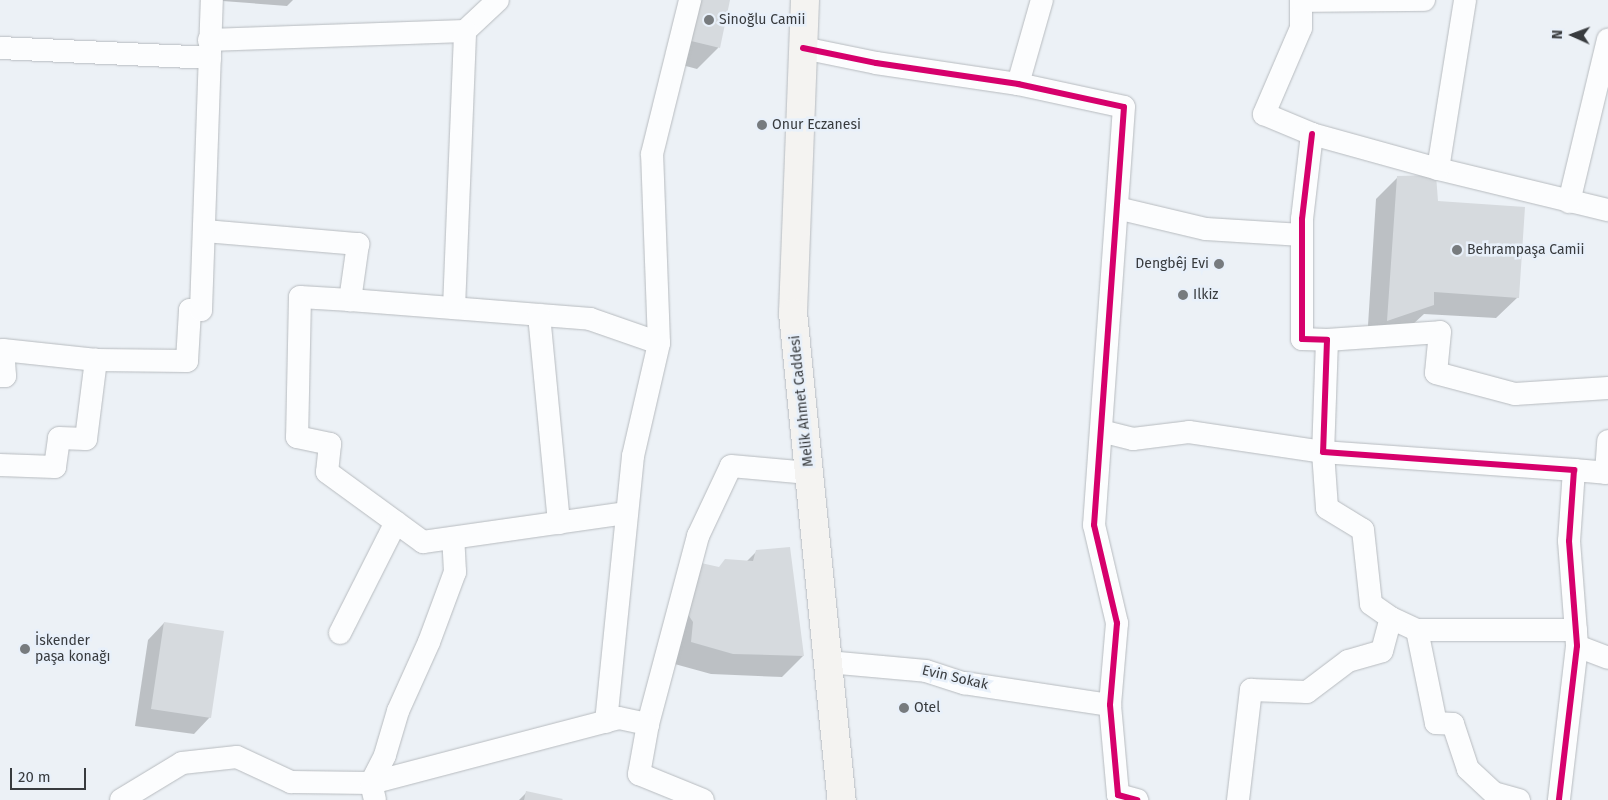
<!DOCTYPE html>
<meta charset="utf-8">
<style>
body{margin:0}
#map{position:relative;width:1608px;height:800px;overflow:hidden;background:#ecf1f6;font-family:"Fira Sans",sans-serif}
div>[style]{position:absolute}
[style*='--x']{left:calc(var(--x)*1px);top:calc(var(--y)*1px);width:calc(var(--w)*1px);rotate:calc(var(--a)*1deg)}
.shadow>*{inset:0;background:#0003}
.building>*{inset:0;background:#d6dade}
.roads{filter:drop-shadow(0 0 1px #b7bbbf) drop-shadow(0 0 1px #b7bbbf)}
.street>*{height:22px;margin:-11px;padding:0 11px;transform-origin:11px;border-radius:11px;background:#fcfdfe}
.secondary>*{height:28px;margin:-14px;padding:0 14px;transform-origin:14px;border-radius:14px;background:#f4f3f1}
.cycleway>*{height:6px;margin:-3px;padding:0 3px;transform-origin:3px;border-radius:3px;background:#d6006c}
.dots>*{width:14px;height:14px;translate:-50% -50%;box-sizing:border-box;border:2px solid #e8f0fa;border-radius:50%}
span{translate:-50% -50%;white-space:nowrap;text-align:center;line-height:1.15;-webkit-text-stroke:5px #e8f0fa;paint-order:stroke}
.poi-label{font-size:14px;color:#383b3e}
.left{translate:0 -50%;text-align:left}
.right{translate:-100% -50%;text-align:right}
.street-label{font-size:14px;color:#383b3e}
.north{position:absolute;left:1548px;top:10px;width:50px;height:50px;-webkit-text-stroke:4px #e8f0fa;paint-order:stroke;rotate:272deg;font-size:14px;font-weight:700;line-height:20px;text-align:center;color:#383b3e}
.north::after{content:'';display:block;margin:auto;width:18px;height:22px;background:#383b3e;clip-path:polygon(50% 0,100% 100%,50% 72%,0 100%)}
.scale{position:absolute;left:10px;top:768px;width:76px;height:22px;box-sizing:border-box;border:2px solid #383b3e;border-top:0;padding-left:6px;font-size:15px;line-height:18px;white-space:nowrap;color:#383b3e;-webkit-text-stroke:4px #e8f0fa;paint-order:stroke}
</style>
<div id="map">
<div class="shadow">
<div style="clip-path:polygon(209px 0,293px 0,287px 6px)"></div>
<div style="clip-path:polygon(729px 0,718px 48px,697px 69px,667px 61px)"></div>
<div style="clip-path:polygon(1397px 178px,1437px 202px,1518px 297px,1496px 318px,1424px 314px,1411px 326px,1367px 341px,1376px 199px)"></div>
<div style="clip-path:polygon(757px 551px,803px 656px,782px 677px,711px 674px,671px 663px,666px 635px,725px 561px,746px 562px)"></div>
<div style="clip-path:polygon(164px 623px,210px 717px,194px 734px,135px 726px,148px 640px)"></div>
<div style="clip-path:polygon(527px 792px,560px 800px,519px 800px)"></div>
</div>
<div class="building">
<div style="clip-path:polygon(696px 0,730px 0,720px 48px,687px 40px)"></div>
<div style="clip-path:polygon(1436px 175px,1438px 201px,1525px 207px,1519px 298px,1434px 292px,1434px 305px,1387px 321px,1397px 176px)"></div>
<div style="clip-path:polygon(790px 547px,804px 656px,733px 654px,691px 642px,693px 622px,687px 613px,701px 563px,719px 567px,725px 559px,753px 561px,756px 550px)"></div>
<div style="clip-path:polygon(164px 622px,224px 631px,211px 718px,151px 709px)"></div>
<div style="clip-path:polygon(526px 791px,563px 799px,562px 800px,524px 800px)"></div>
</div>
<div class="roads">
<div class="street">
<div style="--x:1301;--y:0;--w:28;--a:90"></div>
<div style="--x:1301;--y:28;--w:94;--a:113.3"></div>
<div style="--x:1264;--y:114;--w:52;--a:22.6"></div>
<div style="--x:1312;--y:134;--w:131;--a:15.5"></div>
<div style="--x:1438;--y:169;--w:175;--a:13.6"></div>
<div style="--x:1301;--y:1;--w:123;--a:-0.5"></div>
<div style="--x:209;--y:40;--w:256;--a:-2"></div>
<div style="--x:465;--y:31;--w:45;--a:-43.2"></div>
<div style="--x:0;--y:48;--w:210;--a:2.7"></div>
<div style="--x:803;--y:48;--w:75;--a:11.6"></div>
<div style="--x:876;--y:63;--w:144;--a:8.4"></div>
<div style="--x:1018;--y:84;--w:108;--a:12.2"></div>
<div style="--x:1124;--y:107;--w:419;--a:94.1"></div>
<div style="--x:1094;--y:525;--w:101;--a:76.8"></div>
<div style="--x:1117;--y:623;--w:82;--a:94.9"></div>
<div style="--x:1110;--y:705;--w:90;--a:84.9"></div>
<div style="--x:1118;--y:795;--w:20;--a:15"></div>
<div style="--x:1018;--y:84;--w:87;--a:-74.1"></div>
<div style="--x:1312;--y:134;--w:86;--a:96.7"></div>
<div style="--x:1302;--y:219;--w:120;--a:90"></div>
<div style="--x:1302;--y:339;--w:25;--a:2"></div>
<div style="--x:1327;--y:340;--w:112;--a:92"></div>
<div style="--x:1323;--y:452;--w:252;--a:4.1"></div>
<div style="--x:1574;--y:470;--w:71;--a:94"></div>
<div style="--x:1569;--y:541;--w:105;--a:85.6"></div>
<div style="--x:1577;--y:646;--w:155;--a:96.7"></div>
<div style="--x:1438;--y:169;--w:171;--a:-80.9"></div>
<div style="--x:1569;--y:202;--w:167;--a:-76.5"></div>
<div style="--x:1117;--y:208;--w:91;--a:13.3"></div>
<div style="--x:1206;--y:229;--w:96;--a:3.6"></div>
<div style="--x:205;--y:231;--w:154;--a:4.9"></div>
<div style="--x:358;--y:244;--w:57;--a:98.1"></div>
<div style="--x:350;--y:300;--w:241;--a:4.5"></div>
<div style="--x:590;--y:319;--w:73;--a:19.2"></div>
<div style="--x:350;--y:300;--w:50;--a:-176.6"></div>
<div style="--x:300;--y:297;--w:140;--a:91.2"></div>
<div style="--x:297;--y:437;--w:34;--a:12"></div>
<div style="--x:330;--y:444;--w:28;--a:96"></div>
<div style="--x:327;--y:472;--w:119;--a:36.1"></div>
<div style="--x:423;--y:542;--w:206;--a:-8.1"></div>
<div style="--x:454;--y:308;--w:277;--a:-87.7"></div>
<div style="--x:539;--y:315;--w:209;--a:84.5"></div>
<div style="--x:1327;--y:340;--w:113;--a:-4"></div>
<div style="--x:1440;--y:332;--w:41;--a:95.6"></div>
<div style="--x:1436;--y:373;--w:82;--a:14.9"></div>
<div style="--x:1515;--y:394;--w:93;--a:-3.7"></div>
<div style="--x:0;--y:376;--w:5;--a:0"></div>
<div style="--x:5;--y:376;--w:26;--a:-94"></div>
<div style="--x:3;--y:350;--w:94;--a:6.1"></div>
<div style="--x:96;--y:360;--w:91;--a:0.6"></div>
<div style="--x:187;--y:361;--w:51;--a:-86.6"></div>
<div style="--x:190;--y:310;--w:11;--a:0"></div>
<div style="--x:201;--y:310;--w:310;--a:-88"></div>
<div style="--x:1101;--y:431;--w:33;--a:14"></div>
<div style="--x:1133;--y:439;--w:56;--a:-7.1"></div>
<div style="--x:1189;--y:432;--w:135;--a:8.5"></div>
<div style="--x:1323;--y:452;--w:56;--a:85.9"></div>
<div style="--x:1327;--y:508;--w:42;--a:31.4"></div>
<div style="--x:1363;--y:530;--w:74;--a:83.8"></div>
<div style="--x:1371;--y:604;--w:24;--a:35"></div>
<div style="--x:1391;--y:618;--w:29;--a:25"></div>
<div style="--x:1417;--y:630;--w:95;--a:78.5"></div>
<div style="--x:1436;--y:723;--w:17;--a:3"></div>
<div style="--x:1453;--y:724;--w:47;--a:71.6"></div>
<div style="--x:1468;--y:769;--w:35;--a:43"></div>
<div style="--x:1494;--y:793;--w:26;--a:16"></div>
<div style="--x:0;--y:465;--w:55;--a:2.1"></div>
<div style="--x:55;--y:467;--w:29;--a:-82"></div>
<div style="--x:59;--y:438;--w:27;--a:2"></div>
<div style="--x:86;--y:439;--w:80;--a:-82.8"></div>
<div style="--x:1574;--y:470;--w:32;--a:5"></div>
<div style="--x:1606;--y:473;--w:32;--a:-86"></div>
<div style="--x:1417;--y:630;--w:159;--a:0"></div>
<div style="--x:340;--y:633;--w:124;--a:-63.2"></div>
<div style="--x:1577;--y:646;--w:33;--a:21"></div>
<div style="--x:828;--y:662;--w:98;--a:5.2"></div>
<div style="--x:926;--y:671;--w:40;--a:18"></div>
<div style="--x:964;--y:683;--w:148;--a:8.6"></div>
<div style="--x:606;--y:722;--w:267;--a:-84.2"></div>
<div style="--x:633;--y:456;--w:116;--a:-77"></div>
<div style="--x:659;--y:343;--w:189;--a:-92.1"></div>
<div style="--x:652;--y:154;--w:159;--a:-76.1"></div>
<div style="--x:648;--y:724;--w:195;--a:-75.1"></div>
<div style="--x:698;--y:536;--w:77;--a:-64.8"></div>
<div style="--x:731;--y:466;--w:78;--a:5.1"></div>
<div style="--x:121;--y:800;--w:71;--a:-31.2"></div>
<div style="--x:182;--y:763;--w:55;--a:-6.2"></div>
<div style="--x:237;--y:757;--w:60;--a:24.8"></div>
<div style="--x:291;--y:782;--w:80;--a:0.7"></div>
<div style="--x:371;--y:783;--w:256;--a:-14.7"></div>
<div style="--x:619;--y:718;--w:30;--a:12"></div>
<div style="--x:648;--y:724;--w:51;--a:100.2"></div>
<div style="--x:639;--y:774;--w:69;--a:22.1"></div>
<div style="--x:375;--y:800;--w:17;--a:-103"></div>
<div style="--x:371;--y:783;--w:31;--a:-63"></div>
<div style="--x:385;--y:755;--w:46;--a:-73.5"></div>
<div style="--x:398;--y:711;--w:76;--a:-65.8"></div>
<div style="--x:429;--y:642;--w:75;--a:-69.6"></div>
<div style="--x:455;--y:572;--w:34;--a:-93"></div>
<div style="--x:1238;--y:800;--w:111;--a:-83.3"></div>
<div style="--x:1251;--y:690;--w:56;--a:2"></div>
<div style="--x:1307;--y:692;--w:51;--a:-37.1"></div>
<div style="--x:1348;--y:661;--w:35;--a:-16"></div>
<div style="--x:1382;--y:651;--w:34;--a:-75"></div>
</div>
<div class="secondary">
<div style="--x:805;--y:0;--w:313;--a:92.2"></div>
<div style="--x:793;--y:313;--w:489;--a:84.3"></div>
</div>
</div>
<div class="cycleway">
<div style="--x:803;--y:48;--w:75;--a:11.6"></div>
<div style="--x:876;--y:63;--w:144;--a:8.4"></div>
<div style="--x:1018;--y:84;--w:108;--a:12.2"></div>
<div style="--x:1124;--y:107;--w:419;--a:94.1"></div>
<div style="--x:1094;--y:525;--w:101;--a:76.8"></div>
<div style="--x:1117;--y:623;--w:82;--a:94.9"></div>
<div style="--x:1110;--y:705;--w:90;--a:84.9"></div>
<div style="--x:1118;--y:795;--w:20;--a:15"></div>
<div style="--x:1312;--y:134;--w:86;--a:96.7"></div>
<div style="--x:1302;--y:219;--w:120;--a:90"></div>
<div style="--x:1302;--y:339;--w:25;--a:2"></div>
<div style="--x:1327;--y:340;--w:112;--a:92"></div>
<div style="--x:1323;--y:452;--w:252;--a:4.1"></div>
<div style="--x:1574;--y:470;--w:71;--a:94"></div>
<div style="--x:1569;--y:541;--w:105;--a:85.6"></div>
<div style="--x:1577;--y:646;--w:155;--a:96.7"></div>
</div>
<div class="dots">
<div style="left:709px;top:20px;background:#777b7e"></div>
<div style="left:762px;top:125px;background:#777b7e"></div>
<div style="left:1457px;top:250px;background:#777b7e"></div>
<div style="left:1219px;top:264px;background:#777b7e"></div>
<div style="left:1183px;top:295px;background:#777b7e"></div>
<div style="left:25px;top:649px;background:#777b7e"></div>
<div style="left:904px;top:708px;background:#777b7e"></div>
</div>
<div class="poi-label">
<span class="left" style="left:719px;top:20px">Sinoğlu Camii</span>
<span class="left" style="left:772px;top:125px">Onur Eczanesi</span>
<span class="left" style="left:1467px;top:250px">Behrampaşa Camii</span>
<span class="right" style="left:1209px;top:264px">Dengbêj Evi</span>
<span class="left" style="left:1193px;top:295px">Ilkiz</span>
<span class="left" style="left:35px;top:649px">İskender<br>paşa konağı</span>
<span class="left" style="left:914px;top:708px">Otel</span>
</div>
<div class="street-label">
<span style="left:802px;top:401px;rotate:-96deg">Melik Ahmet Caddesi</span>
<span style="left:955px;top:678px;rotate:13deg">Evin Sokak</span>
</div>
<div class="north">N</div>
<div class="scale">20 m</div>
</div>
